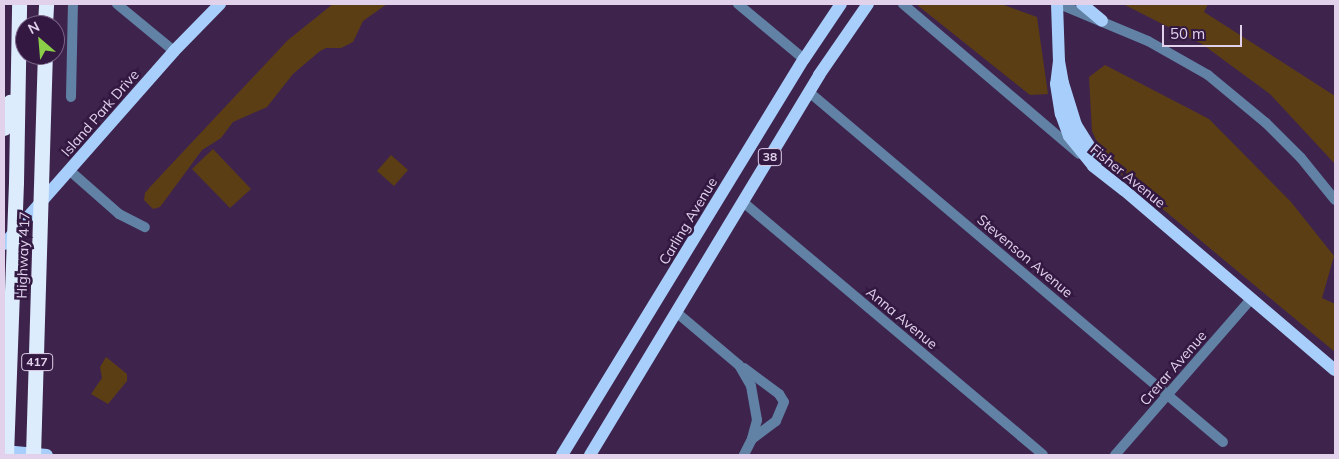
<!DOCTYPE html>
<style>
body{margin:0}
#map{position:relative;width:1339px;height:459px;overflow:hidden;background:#3e244d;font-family:Mulish,sans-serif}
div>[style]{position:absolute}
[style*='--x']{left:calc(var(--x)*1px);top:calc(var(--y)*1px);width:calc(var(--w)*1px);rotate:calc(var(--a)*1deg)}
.green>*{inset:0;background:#5c3e14}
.minor>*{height:10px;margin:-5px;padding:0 5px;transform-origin:5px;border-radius:5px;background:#6181a5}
.major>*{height:12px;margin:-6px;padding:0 6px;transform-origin:6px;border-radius:6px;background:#a8cffb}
.highway>*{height:15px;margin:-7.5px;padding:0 7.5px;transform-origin:7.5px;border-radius:7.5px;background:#dcecfd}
span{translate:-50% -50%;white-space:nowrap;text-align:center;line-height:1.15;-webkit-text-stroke:5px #331942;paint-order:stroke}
.shield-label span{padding:1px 4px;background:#331942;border:1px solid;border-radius:4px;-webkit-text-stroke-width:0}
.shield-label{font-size:12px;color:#e1d1eb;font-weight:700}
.street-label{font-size:14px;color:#e1d1eb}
.frame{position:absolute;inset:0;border:5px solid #e1d1eb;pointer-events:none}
.north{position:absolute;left:15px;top:15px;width:50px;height:50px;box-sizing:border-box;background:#331942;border:1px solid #796386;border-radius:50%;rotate:333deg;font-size:14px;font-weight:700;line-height:20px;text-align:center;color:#e1d1eb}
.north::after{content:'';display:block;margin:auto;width:18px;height:22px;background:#8bce47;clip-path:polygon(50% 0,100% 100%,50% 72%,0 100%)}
.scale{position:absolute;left:1162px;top:25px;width:80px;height:22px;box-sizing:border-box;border:2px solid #e1d1eb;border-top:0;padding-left:6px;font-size:15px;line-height:18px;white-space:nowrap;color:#e1d1eb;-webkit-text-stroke:4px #331942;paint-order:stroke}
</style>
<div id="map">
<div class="green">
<div style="clip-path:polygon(333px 4px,387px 4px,363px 21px,353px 42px,341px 48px,326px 48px,320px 51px,293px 74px,267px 107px,233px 122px,221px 138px,202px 150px,160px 207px,153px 209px,144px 200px,145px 193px,150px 187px,288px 40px)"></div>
<div style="clip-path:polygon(916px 4px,1001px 4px,1037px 17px,1048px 94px,1030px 95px)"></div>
<div style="clip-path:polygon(1123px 4px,1208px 4px,1204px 12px,1335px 96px,1335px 164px,1270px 94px,1202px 44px)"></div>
<div style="clip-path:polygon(1105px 65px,1209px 119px,1291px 202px,1334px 256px,1322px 298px,1335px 304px,1335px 352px,1106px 162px,1092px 131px,1089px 77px)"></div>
<div style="clip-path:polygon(213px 149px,251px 189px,230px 208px,192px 169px)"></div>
<div style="clip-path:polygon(391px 155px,408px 170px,394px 186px,377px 171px)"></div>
<div style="clip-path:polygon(106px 357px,127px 374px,127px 381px,108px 404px,91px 394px,102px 378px,100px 367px)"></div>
</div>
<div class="minor">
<div style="--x:117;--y:4;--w:74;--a:39.5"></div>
<div style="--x:738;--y:4;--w:86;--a:39.8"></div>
<div style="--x:903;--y:4;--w:231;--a:40.4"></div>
<div style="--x:1059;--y:4;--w:96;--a:22.6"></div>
<div style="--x:1148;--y:41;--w:69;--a:29.5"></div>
<div style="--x:1208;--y:75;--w:75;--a:39.6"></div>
<div style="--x:1266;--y:123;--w:49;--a:45"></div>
<div style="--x:1301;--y:158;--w:54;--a:51"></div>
<div style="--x:809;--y:92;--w:542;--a:40.21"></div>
<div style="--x:71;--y:97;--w:93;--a:-88.8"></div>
<div style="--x:69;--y:170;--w:67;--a:41.3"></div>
<div style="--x:119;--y:214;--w:29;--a:27"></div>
<div style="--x:743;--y:202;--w:392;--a:40.1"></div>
<div style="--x:676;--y:312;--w:82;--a:40.1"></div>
<div style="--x:739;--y:365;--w:24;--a:60"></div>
<div style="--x:751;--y:386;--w:35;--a:80"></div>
<div style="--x:757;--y:420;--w:20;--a:105"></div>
<div style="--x:752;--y:439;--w:18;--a:117"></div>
<div style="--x:744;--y:368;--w:44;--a:36.6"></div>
<div style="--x:779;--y:394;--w:9;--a:58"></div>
<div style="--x:784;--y:402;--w:21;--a:113"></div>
<div style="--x:776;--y:421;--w:30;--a:143"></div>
<div style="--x:1115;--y:455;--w:207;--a:-48.9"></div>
</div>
<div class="major">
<div style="--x:1057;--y:4;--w:57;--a:88"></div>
<div style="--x:1059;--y:61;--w:22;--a:80"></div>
<div style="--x:1063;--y:83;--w:44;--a:72.8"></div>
<div style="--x:1076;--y:125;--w:41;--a:57.8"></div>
<div style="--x:1082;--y:4;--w:26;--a:40"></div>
<div style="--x:1059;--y:61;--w:23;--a:97"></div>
<div style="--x:1056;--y:84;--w:30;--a:81"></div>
<div style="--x:1061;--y:114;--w:23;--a:70"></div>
<div style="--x:1069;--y:136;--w:38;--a:51"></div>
<div style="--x:1093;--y:166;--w:39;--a:38"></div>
<div style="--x:1124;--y:190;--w:277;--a:40.5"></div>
<div style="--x:4;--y:244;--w:257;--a:-48.6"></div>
<div style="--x:174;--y:51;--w:66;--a:-45.6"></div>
<div style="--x:4;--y:451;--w:43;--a:5.3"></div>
<div style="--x:562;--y:455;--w:464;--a:-58.6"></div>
<div style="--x:804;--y:59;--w:66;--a:-56.1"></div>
<div style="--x:590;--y:455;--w:444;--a:-58.9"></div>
<div style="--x:819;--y:75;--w:86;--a:-55.4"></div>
</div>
<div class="highway">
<div style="--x:45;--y:25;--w:21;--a:-87"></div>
<div style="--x:4;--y:128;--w:27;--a:-77"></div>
<div style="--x:6;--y:455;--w:273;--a:-87.9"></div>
<div style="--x:16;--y:182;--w:178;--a:-89"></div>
<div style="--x:33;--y:455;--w:400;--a:-88.3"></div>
</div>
<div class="shield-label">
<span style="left:770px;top:157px">38</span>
<span style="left:37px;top:362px">417</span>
</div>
<div class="street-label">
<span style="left:100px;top:113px;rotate:-49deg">Island Park Drive</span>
<span style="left:1128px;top:176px;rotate:39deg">Fisher Avenue</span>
<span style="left:688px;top:221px;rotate:-59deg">Carling Avenue</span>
<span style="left:23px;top:255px;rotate:-88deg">Highway 417</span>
<span style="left:1025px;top:256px;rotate:40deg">Stevenson Avenue</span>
<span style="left:902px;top:318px;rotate:40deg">Anna Avenue</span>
<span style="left:1173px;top:368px;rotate:-49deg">Crerar Avenue</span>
</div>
<div class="frame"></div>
<div class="north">N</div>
<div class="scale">50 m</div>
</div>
